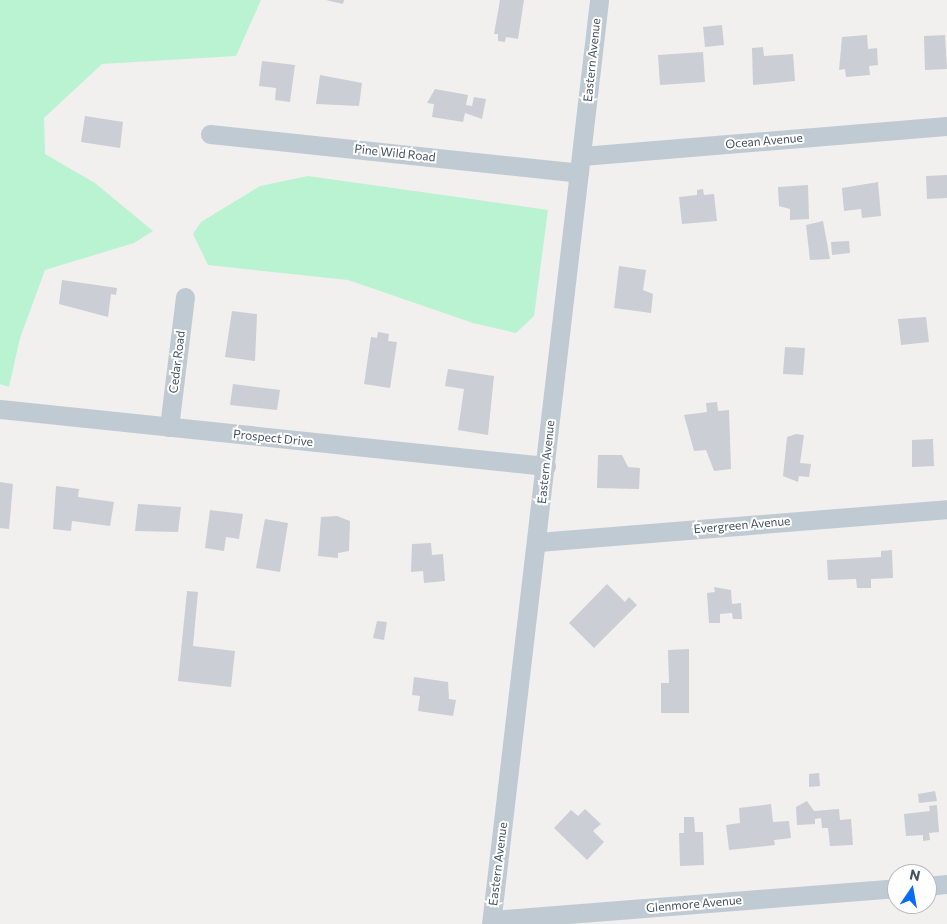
<!DOCTYPE html>
<style>
body{margin:0}
#map{position:relative;width:947px;height:924px;overflow:hidden;background:#f2efef;font-family:Commissioner,sans-serif}
div>[style]{position:absolute}
[style*='--x']{left:calc(var(--x)*1px);top:calc(var(--y)*1px);width:calc(var(--w)*1px);rotate:calc(var(--a)*1deg)}
.green>*{inset:0;background:#baf3d1}
.building>*{inset:0;background:#cbced4}
.street>*{height:19px;margin:-9.5px;padding:0 9.5px;transform-origin:9.5px;border-radius:9.5px;background:#bfcad3}
span{translate:-50% -50%;white-space:nowrap;text-align:center;line-height:1.15;-webkit-text-stroke:4px #fff;paint-order:stroke}
.street-label{font-size:12px;color:#45525f}
.north{position:absolute;left:887px;top:864px;width:50px;height:50px;box-sizing:border-box;background:#fff;border:1px solid #b5babf;border-radius:50%;rotate:12deg;font-size:14px;font-weight:700;line-height:20px;text-align:center;color:#45525f}
.north::after{content:'';display:block;margin:auto;width:18px;height:22px;background:#086cf3;clip-path:polygon(50% 0,100% 100%,50% 72%,0 100%)}
</style>
<div id="map">
<div class="green">
<div style="clip-path:polygon(0 0,261px 0,236px 56px,102px 64px,44px 118px,45px 154px,95px 183px,153px 231px,134px 243px,45px 270px,20px 338px,9px 387px,0 384px)"></div>
<div style="clip-path:polygon(308px 176px,548px 210px,534px 316px,516px 333px,473px 323px,348px 280px,208px 265px,193px 234px,201px 222px,260px 186px)"></div>
</div>
<div class="building">
<div style="clip-path:polygon(326px 0,344px 0,343px 4px)"></div>
<div style="clip-path:polygon(500px 0,524px 0,518px 39px,506px 37px,505px 42px,498px 41px,498px 34px,494px 34px)"></div>
<div style="clip-path:polygon(722px 25px,724px 45px,705px 47px,703px 27px)"></div>
<div style="clip-path:polygon(867px 35px,868px 49px,877px 48px,878px 65px,869px 66px,870px 75px,846px 77px,845px 69px,839px 70px,842px 37px)"></div>
<div style="clip-path:polygon(945px 35px,947px 69px,925px 70px,924px 36px)"></div>
<div style="clip-path:polygon(763px 47px,764px 56px,793px 54px,795px 81px,753px 85px,752px 48px)"></div>
<div style="clip-path:polygon(703px 52px,705px 82px,660px 85px,658px 55px)"></div>
<div style="clip-path:polygon(262px 61px,295px 65px,290px 102px,275px 100px,276px 88px,259px 86px)"></div>
<div style="clip-path:polygon(320px 75px,362px 83px,359px 106px,316px 104px)"></div>
<div style="clip-path:polygon(435px 89px,468px 95px,466px 105px,472px 106px,474px 97px,486px 99px,482px 119px,465px 113px,463px 122px,432px 117px,434px 104px,427px 103px)"></div>
<div style="clip-path:polygon(85px 116px,123px 122px,120px 148px,81px 142px)"></div>
<div style="clip-path:polygon(947px 175px,947px 198px,927px 199px,926px 176px)"></div>
<div style="clip-path:polygon(878px 182px,881px 216px,862px 218px,861px 209px,844px 211px,842px 188px)"></div>
<div style="clip-path:polygon(808px 185px,809px 219px,790px 220px,790px 209px,779px 206px,778px 187px)"></div>
<div style="clip-path:polygon(703px 189px,704px 195px,714px 194px,717px 221px,682px 224px,679px 197px,697px 195px,697px 190px)"></div>
<div style="clip-path:polygon(823px 221px,830px 259px,810px 260px,806px 225px)"></div>
<div style="clip-path:polygon(849px 241px,850px 253px,832px 255px,831px 242px)"></div>
<div style="clip-path:polygon(619px 266px,646px 270px,643px 290px,653px 294px,651px 313px,614px 308px)"></div>
<div style="clip-path:polygon(62px 280px,117px 288px,116px 295px,111px 294px,108px 317px,59px 304px)"></div>
<div style="clip-path:polygon(232px 311px,257px 314px,255px 361px,225px 357px)"></div>
<div style="clip-path:polygon(926px 317px,929px 342px,901px 345px,898px 319px)"></div>
<div style="clip-path:polygon(378px 332px,389px 334px,388px 341px,397px 342px,390px 388px,364px 384px,371px 337px,377px 338px)"></div>
<div style="clip-path:polygon(785px 347px,805px 348px,803px 375px,783px 374px)"></div>
<div style="clip-path:polygon(448px 369px,494px 376px,488px 435px,458px 430px,464px 389px,445px 386px)"></div>
<div style="clip-path:polygon(233px 384px,280px 390px,277px 410px,230px 405px)"></div>
<div style="clip-path:polygon(717px 402px,718px 411px,729px 410px,731px 469px,714px 471px,706px 450px,694px 451px,684px 415px,707px 412px,706px 403px)"></div>
<div style="clip-path:polygon(796px 434px,804px 435px,800px 463px,811px 464px,809px 477px,799px 476px,798px 482px,783px 476px,787px 437px)"></div>
<div style="clip-path:polygon(933px 439px,934px 466px,912px 467px,912px 440px)"></div>
<div style="clip-path:polygon(598px 455px,622px 455px,628px 467px,640px 468px,639px 489px,597px 488px)"></div>
<div style="clip-path:polygon(0 482px,13px 484px,9px 529px,0 528px)"></div>
<div style="clip-path:polygon(56px 486px,79px 489px,78px 497px,114px 502px,110px 526px,72px 521px,71px 531px,53px 529px)"></div>
<div style="clip-path:polygon(138px 504px,181px 507px,178px 532px,135px 531px)"></div>
<div style="clip-path:polygon(210px 510px,243px 514px,239px 539px,226px 537px,224px 551px,205px 548px)"></div>
<div style="clip-path:polygon(337px 516px,350px 521px,349px 551px,338px 553px,338px 558px,318px 556px,321px 517px)"></div>
<div style="clip-path:polygon(265px 519px,288px 523px,280px 572px,256px 568px)"></div>
<div style="clip-path:polygon(431px 543px,432px 555px,443px 554px,445px 581px,424px 583px,423px 571px,411px 572px,412px 544px)"></div>
<div style="clip-path:polygon(892px 550px,893px 578px,871px 579px,871px 588px,857px 588px,856px 579px,828px 580px,827px 560px,881px 557px,881px 551px)"></div>
<div style="clip-path:polygon(607px 584px,625px 602px,629px 597px,637px 605px,594px 648px,569px 623px)"></div>
<div style="clip-path:polygon(714px 587px,731px 590px,732px 604px,741px 603px,742px 619px,733px 619px,732px 613px,720px 614px,720px 623px,709px 623px,707px 593px,715px 592px)"></div>
<div style="clip-path:polygon(187px 591px,198px 592px,193px 646px,235px 651px,231px 687px,178px 681px)"></div>
<div style="clip-path:polygon(377px 621px,387px 622px,384px 640px,373px 638px)"></div>
<div style="clip-path:polygon(689px 649px,689px 713px,661px 713px,661px 683px,669px 683px,668px 650px)"></div>
<div style="clip-path:polygon(414px 677px,448px 682px,449px 699px,456px 700px,453px 716px,418px 711px,420px 696px,412px 695px)"></div>
<div style="clip-path:polygon(819px 773px,820px 786px,809px 787px,809px 774px)"></div>
<div style="clip-path:polygon(935px 791px,937px 801px,919px 803px,918px 794px)"></div>
<div style="clip-path:polygon(807px 801px,814px 811px,839px 809px,840px 820px,851px 819px,853px 845px,830px 846px,828px 828px,822px 828px,821px 818px,815px 819px,815px 824px,797px 825px,796px 807px)"></div>
<div style="clip-path:polygon(771px 804px,773px 822px,789px 821px,791px 838px,774px 840px,775px 845px,729px 850px,726px 825px,740px 823px,739px 808px)"></div>
<div style="clip-path:polygon(937px 805px,939px 832px,929px 833px,930px 840px,923px 841px,923px 835px,906px 836px,904px 814px,930px 811px,929px 806px)"></div>
<div style="clip-path:polygon(585px 809px,601px 824px,593px 831px,604px 842px,587px 860px,554px 828px,571px 810px,578px 816px)"></div>
<div style="clip-path:polygon(684px 817px,694px 817px,695px 832px,703px 832px,704px 865px,680px 866px,679px 833px,684px 833px)"></div>
</div>
<div class="street">
<div style="--x:210;--y:134;--w:371;--a:6"></div>
<div style="--x:582;--y:156;--w:366;--a:-4.7"></div>
<div style="--x:0;--y:409;--w:549;--a:5.96"></div>
<div style="--x:169;--y:427;--w:131;--a:-83"></div>
<div style="--x:538;--y:542;--w:410;--a:-4.6"></div>
<div style="--x:927;--y:886;--w:20;--a:-6"></div>
<div style="--x:492;--y:920;--w:406;--a:-4.5"></div>
<div style="--x:491;--y:924;--w:930;--a:-83.33"></div>
</div>
<div class="street-label">
<span style="left:592px;top:60px;rotate:-84deg">Eastern Avenue</span>
<span style="left:764px;top:141px;rotate:-5deg">Ocean Avenue</span>
<span style="left:395px;top:153px;rotate:6deg">Pine Wild Road</span>
<span style="left:177px;top:362px;rotate:-83deg">Cedar Road</span>
<span style="left:273px;top:438px;rotate:6deg">Prospect Drive</span>
<span style="left:546px;top:462px;rotate:-84deg">Eastern Avenue</span>
<span style="left:742px;top:525px;rotate:-5deg">Evergreen Avenue</span>
<span style="left:498px;top:864px;rotate:-83deg">Eastern Avenue</span>
<span style="left:694px;top:904px;rotate:-5deg">Glenmore Avenue</span>
</div>
<div class="north">N</div>
</div>
